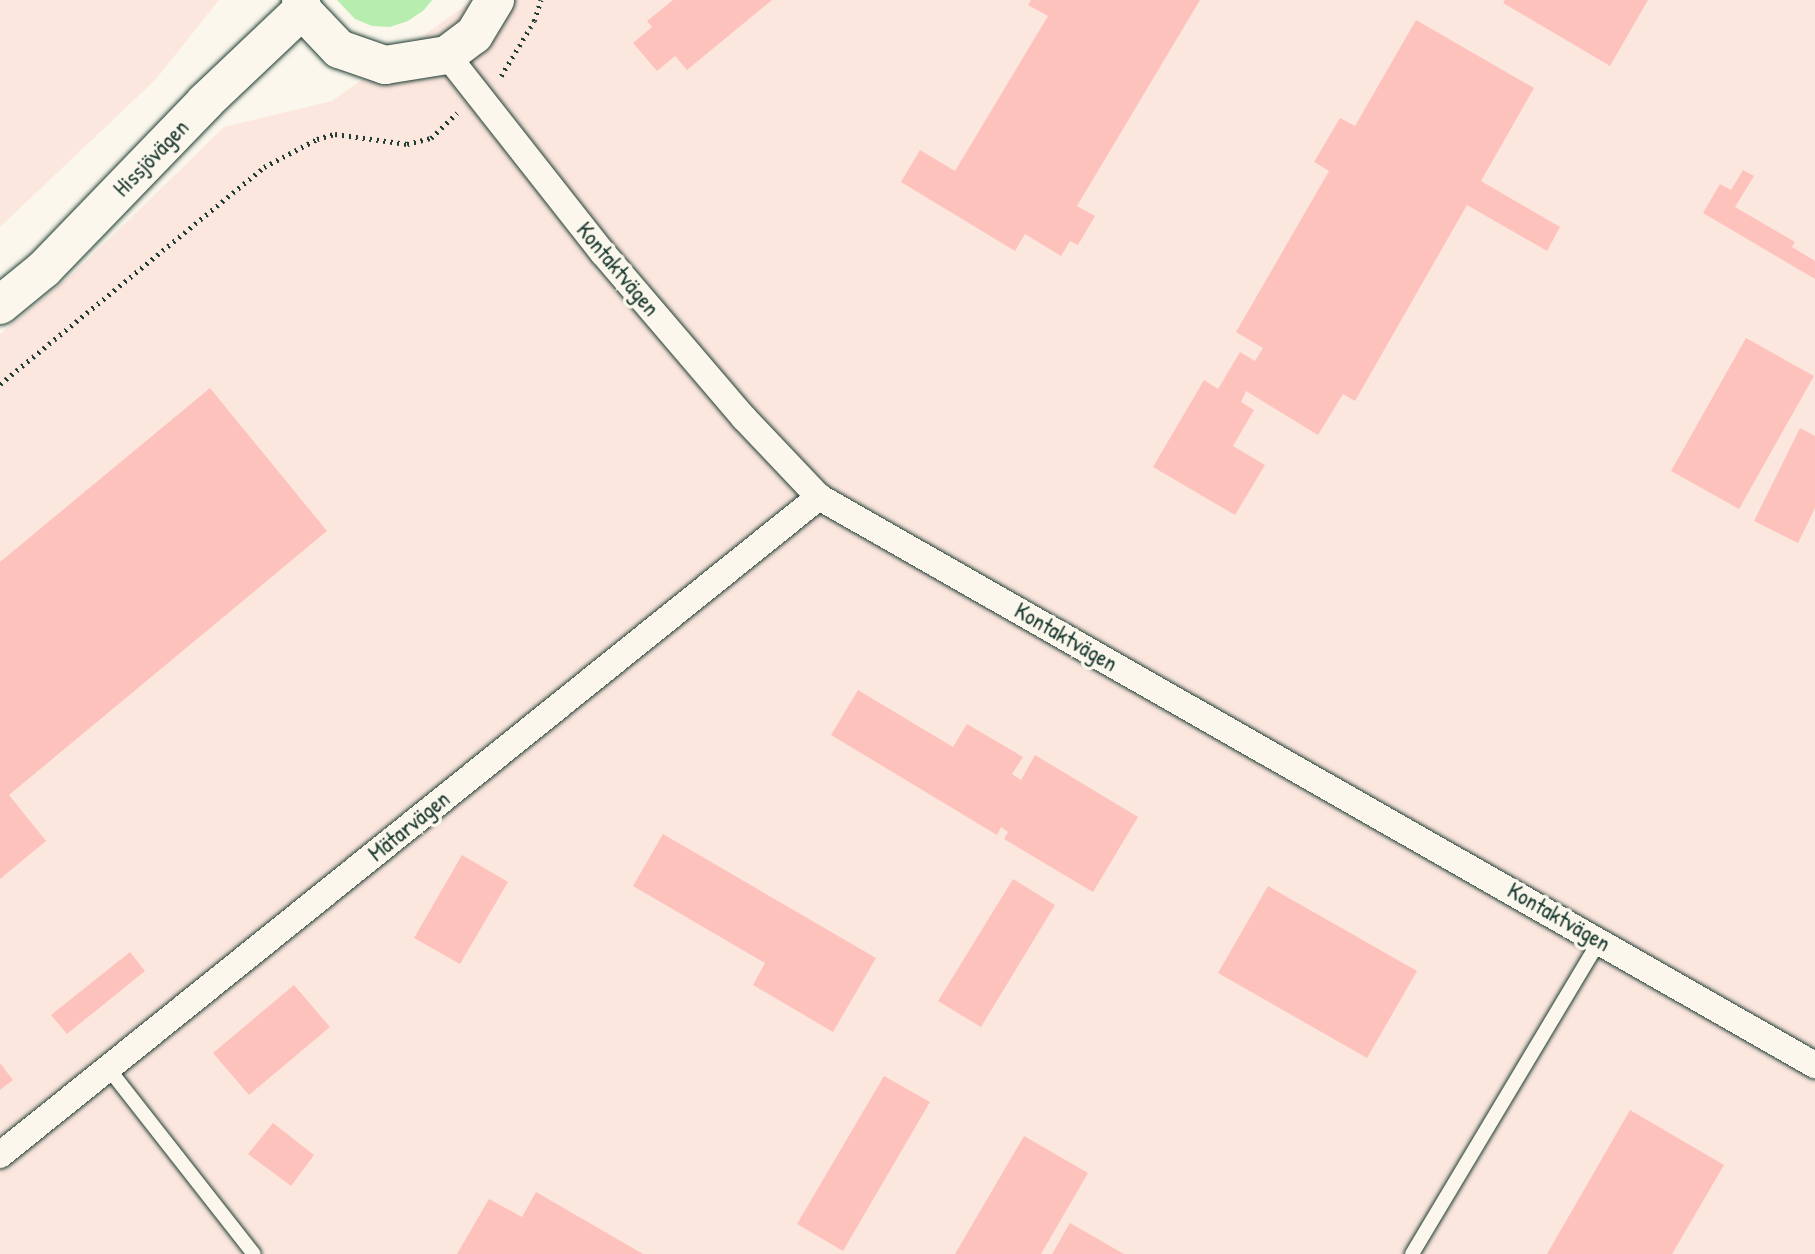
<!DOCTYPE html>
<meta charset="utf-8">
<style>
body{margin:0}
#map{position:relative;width:1815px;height:1254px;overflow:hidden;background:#fbf7ec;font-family:"Patrick Hand",sans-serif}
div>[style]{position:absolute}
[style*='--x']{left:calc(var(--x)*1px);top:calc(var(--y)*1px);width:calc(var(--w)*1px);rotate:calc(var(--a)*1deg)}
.built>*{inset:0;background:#fce7de}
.green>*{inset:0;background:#b7edaf}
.building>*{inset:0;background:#fec2bd}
.path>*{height:4.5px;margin-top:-2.25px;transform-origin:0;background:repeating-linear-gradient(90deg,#1f3d34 0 2px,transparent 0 7px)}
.roads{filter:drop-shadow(0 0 2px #1f3d34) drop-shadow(0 0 2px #1f3d34)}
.service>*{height:14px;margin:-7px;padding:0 7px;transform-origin:7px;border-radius:7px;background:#fbf7ec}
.minor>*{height:26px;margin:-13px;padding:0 13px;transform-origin:13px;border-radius:13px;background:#fbf7ec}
.secondary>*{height:38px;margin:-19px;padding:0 19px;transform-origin:19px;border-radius:19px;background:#fbf7ec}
span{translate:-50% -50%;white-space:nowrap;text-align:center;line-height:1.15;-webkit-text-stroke:7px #fbf7ec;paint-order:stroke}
.street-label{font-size:23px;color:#1f3d34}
</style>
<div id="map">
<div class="built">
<div style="clip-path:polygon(0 0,219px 0,156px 79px,0 227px)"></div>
<div style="clip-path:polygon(473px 0,1815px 0,1815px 1254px,0 1254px,0 334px,76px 271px,224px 127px,332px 101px)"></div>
</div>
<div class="green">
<div style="clip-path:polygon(337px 0,432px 0,424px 10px,408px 21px,390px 27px,372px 26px,355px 19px)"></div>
</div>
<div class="building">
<div style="clip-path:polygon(673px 0,772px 0,687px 70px,675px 56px,657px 71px,633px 43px,652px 27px,647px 21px)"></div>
<div style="clip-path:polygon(1031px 0,1200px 0,1077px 206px,1095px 216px,1078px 245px,1070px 241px,1061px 256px,1025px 234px,1015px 251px,901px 182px,920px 150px,955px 171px,1048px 16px,1028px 5px)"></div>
<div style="clip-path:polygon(1505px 0,1648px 0,1610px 66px,1503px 3px)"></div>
<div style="clip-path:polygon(1416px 20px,1534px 88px,1481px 181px,1560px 227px,1547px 251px,1467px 205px,1355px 401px,1343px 394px,1318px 435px,1246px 391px,1241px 402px,1254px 410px,1233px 446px,1265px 465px,1235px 515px,1153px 467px,1204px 380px,1218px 389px,1240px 352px,1255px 361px,1263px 348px,1236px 332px,1329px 171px,1314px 162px,1340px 118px,1355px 126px)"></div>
<div style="clip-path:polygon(1743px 170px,1754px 176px,1735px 207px,1795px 242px,1792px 247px,1815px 261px,1815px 279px,1703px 213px,1720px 184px,1731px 190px)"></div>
<div style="clip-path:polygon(1746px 338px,1814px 376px,1739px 509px,1671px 471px)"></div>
<div style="clip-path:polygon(210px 388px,327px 531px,9px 795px,46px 841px,0 879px,0 562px)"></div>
<div style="clip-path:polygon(1800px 428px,1815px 436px,1815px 508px,1798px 543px,1754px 521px)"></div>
<div style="clip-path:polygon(858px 690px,953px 747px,967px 724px,1023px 757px,1012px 774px,1021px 780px,1035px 755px,1138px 817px,1093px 892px,1004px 839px,1008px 832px,1001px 827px,997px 835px,831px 735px)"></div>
<div style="clip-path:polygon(663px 834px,876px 958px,833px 1032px,753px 985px,765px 963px,633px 886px)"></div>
<div style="clip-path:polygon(462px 855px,508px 882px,460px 964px,414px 938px)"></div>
<div style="clip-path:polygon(1013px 879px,1055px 905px,981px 1027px,938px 1001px)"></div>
<div style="clip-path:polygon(1268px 886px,1417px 971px,1367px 1058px,1218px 973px)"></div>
<div style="clip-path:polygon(130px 952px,145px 971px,67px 1034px,51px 1015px)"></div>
<div style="clip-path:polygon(294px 985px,330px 1027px,249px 1095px,213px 1053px)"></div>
<div style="clip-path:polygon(0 1063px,13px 1080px,0 1090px)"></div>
<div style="clip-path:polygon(884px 1076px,930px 1102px,843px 1251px,797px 1224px)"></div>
<div style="clip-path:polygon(1630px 1110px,1724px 1165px,1672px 1254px,1547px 1254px)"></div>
<div style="clip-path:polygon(273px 1123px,314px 1155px,291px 1186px,248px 1154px)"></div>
<div style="clip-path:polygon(1024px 1136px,1088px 1173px,1041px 1254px,955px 1254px)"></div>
<div style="clip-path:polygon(536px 1192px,643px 1254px,457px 1254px,489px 1199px,522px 1217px)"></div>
<div style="clip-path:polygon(1070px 1223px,1124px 1254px,1052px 1254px)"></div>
</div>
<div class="path">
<div style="--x:501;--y:76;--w:64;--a:-59"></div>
<div style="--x:534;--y:21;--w:22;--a:-72"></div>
<div style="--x:0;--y:384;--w:342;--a:-39.4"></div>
<div style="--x:264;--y:167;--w:60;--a:-27.8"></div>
<div style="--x:317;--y:139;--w:19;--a:-16"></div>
<div style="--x:335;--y:134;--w:73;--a:7.9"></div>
<div style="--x:407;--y:144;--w:25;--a:-14"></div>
<div style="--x:431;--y:138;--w:36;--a:-44"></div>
</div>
<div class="roads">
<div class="service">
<div style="--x:108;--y:1068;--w:236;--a:51.9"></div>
<div style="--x:1412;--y:1254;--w:366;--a:-59.1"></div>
</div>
<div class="minor">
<div style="--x:447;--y:55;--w:252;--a:51.8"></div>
<div style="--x:603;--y:253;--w:217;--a:49.5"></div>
<div style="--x:744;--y:418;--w:109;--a:46.5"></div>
<div style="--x:819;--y:497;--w:1147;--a:29.7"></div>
<div style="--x:0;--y:1155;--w:1051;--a:-38.78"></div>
</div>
<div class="secondary">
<div style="--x:301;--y:0;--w:10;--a:84"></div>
<div style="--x:302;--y:10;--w:54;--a:46.5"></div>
<div style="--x:339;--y:49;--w:49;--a:19.2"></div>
<div style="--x:385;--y:65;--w:63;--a:-9.2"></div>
<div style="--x:447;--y:55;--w:34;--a:-37"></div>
<div style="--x:474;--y:35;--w:41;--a:-59"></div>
<div style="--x:0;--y:305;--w:57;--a:-39.3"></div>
<div style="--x:44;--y:269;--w:232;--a:-46"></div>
<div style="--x:205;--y:102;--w:134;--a:-43.5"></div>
</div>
</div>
<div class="street-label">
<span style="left:151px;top:158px;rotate:-46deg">Hissjövägen</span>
<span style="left:618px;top:269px;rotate:50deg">Kontaktvägen</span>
<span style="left:1066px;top:637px;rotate:30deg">Kontaktvägen</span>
<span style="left:409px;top:826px;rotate:-39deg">Mätarvägen</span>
<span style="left:1559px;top:917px;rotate:30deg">Kontaktvägen</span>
</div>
</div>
